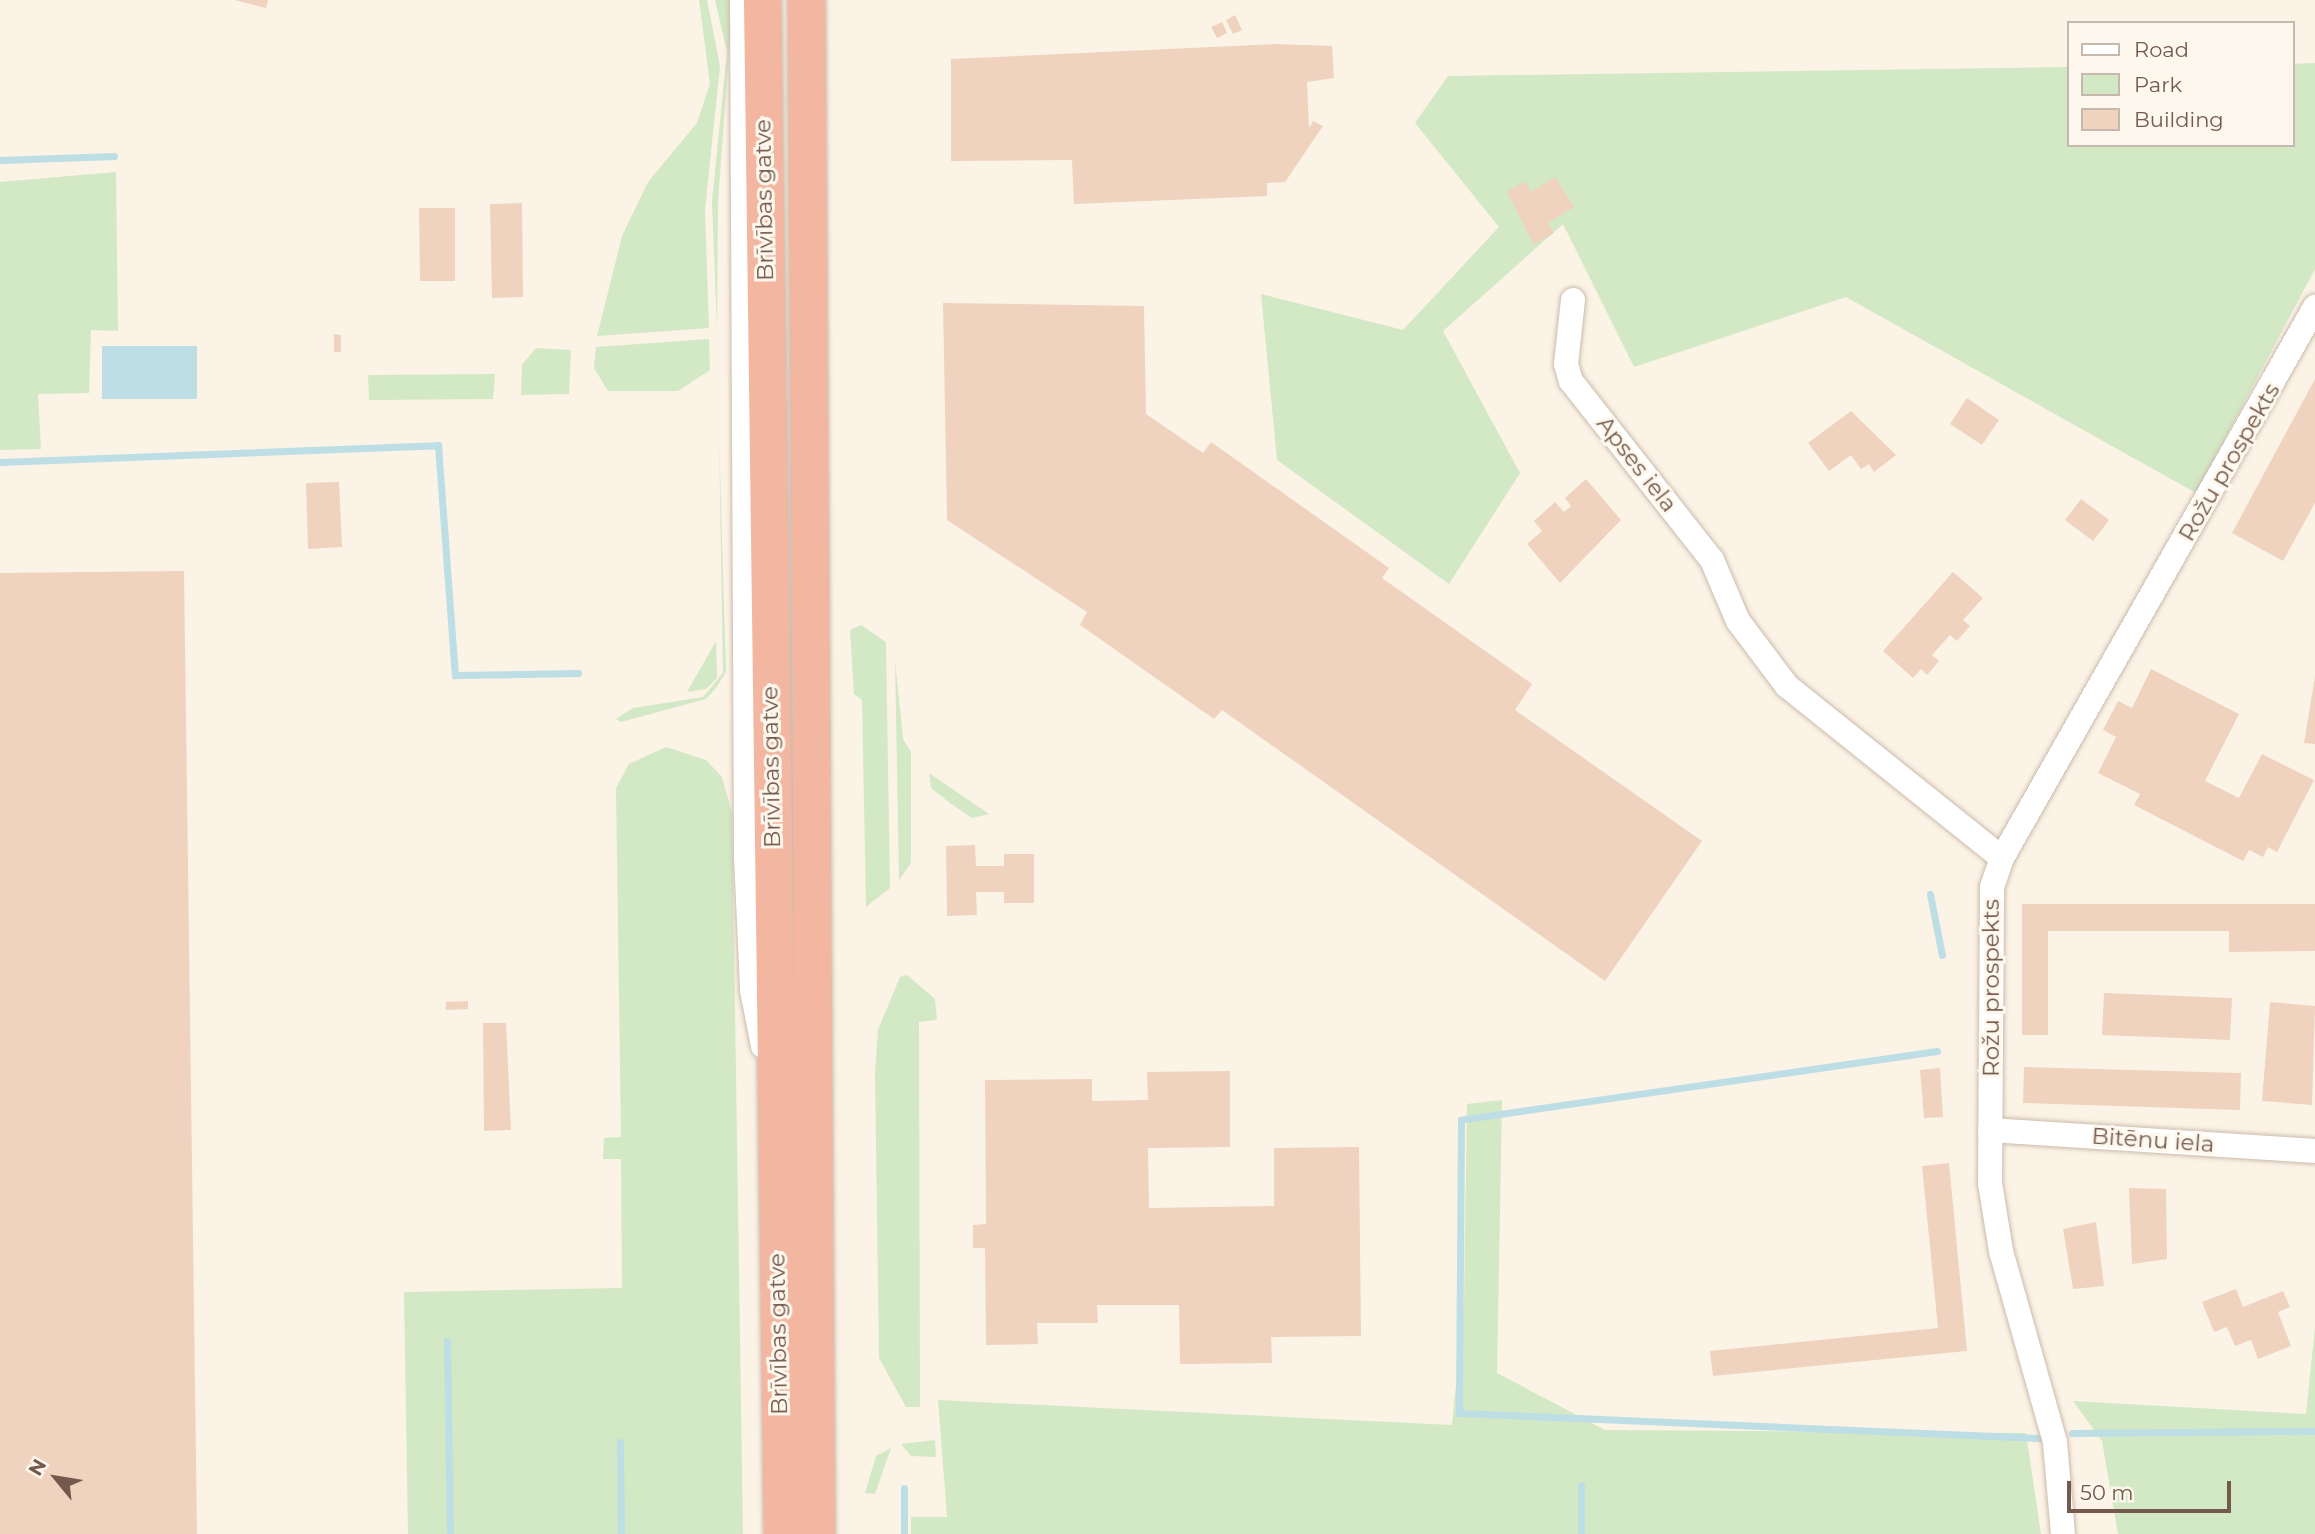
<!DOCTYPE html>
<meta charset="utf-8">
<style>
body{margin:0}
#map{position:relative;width:2315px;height:1534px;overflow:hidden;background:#fbf3e6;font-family:Montserrat,sans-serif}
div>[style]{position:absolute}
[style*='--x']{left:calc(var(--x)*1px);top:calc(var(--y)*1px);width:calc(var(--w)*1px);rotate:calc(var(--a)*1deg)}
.green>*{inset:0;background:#d3e8c5}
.water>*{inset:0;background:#bcdee4}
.stream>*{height:7px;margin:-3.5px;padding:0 3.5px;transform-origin:3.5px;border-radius:3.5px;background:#bcdee4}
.building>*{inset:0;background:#efd3bf}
.roads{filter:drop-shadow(0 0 2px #ccbbad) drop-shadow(0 0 2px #ccbbad)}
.minor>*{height:24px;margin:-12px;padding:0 12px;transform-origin:12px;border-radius:12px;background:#fff}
.highway>*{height:37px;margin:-18.5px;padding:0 18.5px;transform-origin:18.5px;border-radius:18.5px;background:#f2b6a1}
span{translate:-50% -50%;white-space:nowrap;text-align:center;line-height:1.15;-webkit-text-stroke:6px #fef7ed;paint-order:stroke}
.street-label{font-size:23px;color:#735a4c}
.legend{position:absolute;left:2067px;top:21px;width:228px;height:126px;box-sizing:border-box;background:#fef7ed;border:2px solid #c6b8ad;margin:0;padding:9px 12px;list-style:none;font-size:21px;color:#735a4c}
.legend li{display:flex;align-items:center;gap:14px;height:35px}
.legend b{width:35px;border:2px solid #c6b8ad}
.north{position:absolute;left:21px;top:1443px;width:70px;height:70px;-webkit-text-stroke:5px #fef7ed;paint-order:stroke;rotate:300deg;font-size:19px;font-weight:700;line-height:28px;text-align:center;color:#735a4c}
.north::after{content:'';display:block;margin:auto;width:24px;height:32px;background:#735a4c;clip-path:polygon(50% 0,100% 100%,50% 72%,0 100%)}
.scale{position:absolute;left:2067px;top:1481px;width:164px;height:32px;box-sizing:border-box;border:4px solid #735a4c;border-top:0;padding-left:9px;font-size:21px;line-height:24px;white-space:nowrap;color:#735a4c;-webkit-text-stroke:5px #fef7ed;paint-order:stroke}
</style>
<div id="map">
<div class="green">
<div style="clip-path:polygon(699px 0,707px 0,720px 66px,705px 210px,709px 328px,597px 336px,622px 236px,648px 182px,697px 123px,710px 84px)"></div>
<div style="clip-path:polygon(715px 0,733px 0,718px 201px,717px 329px,712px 201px,727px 52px)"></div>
<div style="clip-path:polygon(2315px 63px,2315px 269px,2196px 493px,1846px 297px,1634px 367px,1563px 224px,1443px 331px,1520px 473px,1449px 584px,1277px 460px,1261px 294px,1403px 330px,1499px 227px,1415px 123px,1448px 76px,2068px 67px,2068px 145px,2292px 145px,2292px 64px)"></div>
<div style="clip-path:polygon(116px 172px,118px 331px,91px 330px,89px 393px,38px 394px,41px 449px,0 450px,0 182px)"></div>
<div style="clip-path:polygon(709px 339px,710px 370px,678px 391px,608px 391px,594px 368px,596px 347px)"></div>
<div style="clip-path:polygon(536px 348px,571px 350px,569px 394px,521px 395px,522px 365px)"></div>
<div style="clip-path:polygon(495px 374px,493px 399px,369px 400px,368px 375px)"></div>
<div style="clip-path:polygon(719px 435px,726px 672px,716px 688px,706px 699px,621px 722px,616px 719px,633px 708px,703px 697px,723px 673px)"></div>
<div style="clip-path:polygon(861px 625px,886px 642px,890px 888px,866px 907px,862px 700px,854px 694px,850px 630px)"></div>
<div style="clip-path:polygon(716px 641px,717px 678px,706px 689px,687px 692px)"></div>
<div style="clip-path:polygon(895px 660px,903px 739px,911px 752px,911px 863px,899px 880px)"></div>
<div style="clip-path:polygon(666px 747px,706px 760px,722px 777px,732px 813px,743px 1534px,408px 1534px,404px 1292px,622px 1288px,621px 1159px,603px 1159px,604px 1138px,621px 1137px,616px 788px,629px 764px)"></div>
<div style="clip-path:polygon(929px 773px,989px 814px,972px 818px,950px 803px,931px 788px)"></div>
<div style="clip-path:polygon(907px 975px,935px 999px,937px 1020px,919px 1022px,920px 1407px,906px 1407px,879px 1358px,875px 1073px,878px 1030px,900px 977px)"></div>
<div style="clip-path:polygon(1502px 1100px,1497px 1373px,1605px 1430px,2026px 1433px,2041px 1534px,911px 1534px,911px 1517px,947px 1517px,938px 1400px,1452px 1425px,1464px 1303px,1467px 1104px)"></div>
<div style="clip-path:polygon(2315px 1327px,2315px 1534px,2118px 1534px,2102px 1441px,2073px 1401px,2306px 1414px)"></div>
<div style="clip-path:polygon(935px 1440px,936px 1457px,911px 1456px,901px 1444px)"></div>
<div style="clip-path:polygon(891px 1448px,875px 1494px,865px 1493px,876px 1456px)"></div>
</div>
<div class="water">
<div style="clip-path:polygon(102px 346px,197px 346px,197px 399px,102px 399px)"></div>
</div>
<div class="stream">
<div style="--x:0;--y:160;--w:114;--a:-2"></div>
<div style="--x:0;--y:462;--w:438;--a:-2.2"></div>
<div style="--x:438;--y:445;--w:231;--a:85.8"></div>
<div style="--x:455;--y:675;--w:123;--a:-0.9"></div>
<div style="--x:1930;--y:894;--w:62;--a:78.9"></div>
<div style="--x:1937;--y:1051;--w:481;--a:171.8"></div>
<div style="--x:1461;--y:1120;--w:293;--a:90.4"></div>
<div style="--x:1459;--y:1413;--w:581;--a:2.47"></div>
<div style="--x:447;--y:1341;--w:193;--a:89.1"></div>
<div style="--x:2072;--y:1433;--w:243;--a:-0.5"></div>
<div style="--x:620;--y:1442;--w:92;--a:89.4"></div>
<div style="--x:1581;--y:1485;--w:49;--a:90"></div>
<div style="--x:904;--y:1534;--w:46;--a:-90"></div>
</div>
<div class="building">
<div style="clip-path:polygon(235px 0,268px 0,266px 8px)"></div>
<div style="clip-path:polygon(1235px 15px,1242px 30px,1233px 34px,1226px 20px)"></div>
<div style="clip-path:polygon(1222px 22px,1227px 33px,1217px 38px,1211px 27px)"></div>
<div style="clip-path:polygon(1276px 44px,1332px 46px,1334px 78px,1307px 82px,1309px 128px,1313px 121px,1323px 126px,1285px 182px,1267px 183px,1267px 196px,1074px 204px,1072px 160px,951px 161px,951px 59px)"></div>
<div style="clip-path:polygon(1555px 177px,1574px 207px,1548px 223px,1554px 233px,1534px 245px,1507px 192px,1524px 181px,1531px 192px)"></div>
<div style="clip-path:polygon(522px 203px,523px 297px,492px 298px,490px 204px)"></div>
<div style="clip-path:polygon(419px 208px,455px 208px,455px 281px,420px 281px)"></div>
<div style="clip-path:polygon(943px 303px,1144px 306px,1146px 414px,1203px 453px,1211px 442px,1389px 568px,1382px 578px,1532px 684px,1515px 710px,1702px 841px,1605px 981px,1222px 710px,1214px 719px,1080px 625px,1087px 612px,947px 520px)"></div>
<div style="clip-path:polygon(334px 334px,341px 335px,341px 352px,334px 352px)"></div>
<div style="clip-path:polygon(2315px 379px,2315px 503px,2283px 561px,2232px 533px)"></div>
<div style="clip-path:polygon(1967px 398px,1999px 420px,1982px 445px,1950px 424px)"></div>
<div style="clip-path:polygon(1851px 411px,1896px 455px,1874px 472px,1869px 464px,1861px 469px,1851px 455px,1829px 471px,1808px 443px)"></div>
<div style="clip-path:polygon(1586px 479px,1621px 520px,1560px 583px,1527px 544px,1542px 531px,1534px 521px,1555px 502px,1564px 512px,1571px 506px,1565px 498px)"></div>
<div style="clip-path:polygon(339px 482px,342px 547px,308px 549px,306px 483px)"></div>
<div style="clip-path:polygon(2081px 499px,2109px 520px,2093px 541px,2065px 520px)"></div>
<div style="clip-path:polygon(184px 571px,197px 1534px,0 1534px,0 573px)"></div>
<div style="clip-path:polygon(1953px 572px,1983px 598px,1963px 620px,1970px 626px,1957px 641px,1950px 635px,1932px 655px,1939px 661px,1927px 675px,1921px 669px,1913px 678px,1883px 651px)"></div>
<div style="clip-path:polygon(2151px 669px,2239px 714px,2205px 781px,2239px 798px,2262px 754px,2314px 780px,2277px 852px,2268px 847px,2263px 857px,2249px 850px,2243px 861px,2134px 805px,2140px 794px,2098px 773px,2116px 737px,2103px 730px,2118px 701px,2132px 708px)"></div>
<div style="clip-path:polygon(2315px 676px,2315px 744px,2304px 743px)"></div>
<div style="clip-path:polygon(975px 845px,976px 866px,1004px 866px,1004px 854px,1034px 854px,1034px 903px,1004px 903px,1004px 892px,976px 892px,977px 915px,947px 916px,946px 846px)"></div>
<div style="clip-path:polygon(2022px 904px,2315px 904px,2315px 951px,2229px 952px,2229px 931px,2048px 931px,2048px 1035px,2022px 1035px)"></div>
<div style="clip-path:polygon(2104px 993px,2232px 998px,2230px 1040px,2102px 1035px)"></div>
<div style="clip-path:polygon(468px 1001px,468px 1009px,446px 1010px,446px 1002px)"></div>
<div style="clip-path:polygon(2270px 1002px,2315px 1006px,2312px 1105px,2262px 1101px)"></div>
<div style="clip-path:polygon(483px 1023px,506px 1023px,511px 1130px,484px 1131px)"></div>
<div style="clip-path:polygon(2024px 1067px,2241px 1073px,2240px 1110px,2023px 1103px)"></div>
<div style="clip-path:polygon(1940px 1068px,1943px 1117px,1924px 1118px,1920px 1070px)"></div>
<div style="clip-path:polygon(1230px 1071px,1230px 1147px,1148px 1148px,1149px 1208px,1274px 1206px,1274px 1148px,1359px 1147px,1361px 1336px,1271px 1337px,1272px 1363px,1180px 1364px,1179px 1305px,1097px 1305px,1098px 1323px,1037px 1323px,1038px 1344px,986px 1345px,985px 1248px,973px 1248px,973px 1225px,986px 1224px,985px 1080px,1092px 1079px,1092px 1101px,1148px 1100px,1147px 1072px)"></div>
<div style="clip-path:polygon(1949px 1163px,1967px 1351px,1713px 1376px,1710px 1351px,1938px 1328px,1922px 1166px)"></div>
<div style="clip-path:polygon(2129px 1188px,2166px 1189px,2167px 1259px,2132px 1264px)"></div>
<div style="clip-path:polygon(2096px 1222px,2104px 1286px,2073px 1289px,2063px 1229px)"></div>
<div style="clip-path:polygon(2236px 1289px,2243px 1307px,2283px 1291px,2290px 1307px,2278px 1312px,2291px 1346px,2258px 1359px,2251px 1340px,2235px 1346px,2227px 1327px,2214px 1332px,2202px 1302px)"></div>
</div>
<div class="roads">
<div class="minor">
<div style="--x:742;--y:0;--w:856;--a:89.73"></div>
<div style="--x:746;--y:856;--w:134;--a:87.4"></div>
<div style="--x:752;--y:990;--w:57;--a:78.9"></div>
<div style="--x:1573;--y:300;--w:64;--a:96.2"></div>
<div style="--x:1566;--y:364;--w:18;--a:74"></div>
<div style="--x:1571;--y:381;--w:228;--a:51.8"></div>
<div style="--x:1712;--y:560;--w:66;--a:66.9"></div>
<div style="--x:1738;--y:621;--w:81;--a:53"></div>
<div style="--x:1787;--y:686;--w:275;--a:38.7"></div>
<div style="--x:1990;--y:1130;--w:326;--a:3.7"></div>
<div style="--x:2063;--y:1534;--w:92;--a:-95"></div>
<div style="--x:2055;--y:1442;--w:198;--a:-105.8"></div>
<div style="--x:2001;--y:1251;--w:69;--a:-99.2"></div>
<div style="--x:1990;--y:1183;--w:296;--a:-89.6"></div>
<div style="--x:1992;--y:887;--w:31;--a:-71"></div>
<div style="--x:2002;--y:858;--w:634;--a:-60.4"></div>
</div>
<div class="highway">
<div style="--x:762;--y:0;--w:1534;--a:89.25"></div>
<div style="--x:806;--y:0;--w:1534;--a:89.63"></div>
</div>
</div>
<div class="street-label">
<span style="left:764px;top:200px;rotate:-91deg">Brīvības gatve</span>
<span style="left:2229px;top:462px;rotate:-60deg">Rožu prospekts</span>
<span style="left:1637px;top:464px;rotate:52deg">Apses iela</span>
<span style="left:771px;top:767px;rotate:-91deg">Brīvības gatve</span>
<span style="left:1991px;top:988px;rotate:-90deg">Rožu prospekts</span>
<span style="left:2153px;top:1140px;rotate:4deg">Bitēnu iela</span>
<span style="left:778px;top:1334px;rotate:-91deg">Brīvības gatve</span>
</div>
<ul class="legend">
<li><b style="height:9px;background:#fff"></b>Road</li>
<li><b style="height:19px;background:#d3e8c5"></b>Park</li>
<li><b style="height:19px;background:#efd3bf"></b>Building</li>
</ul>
<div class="north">N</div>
<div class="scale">50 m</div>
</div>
